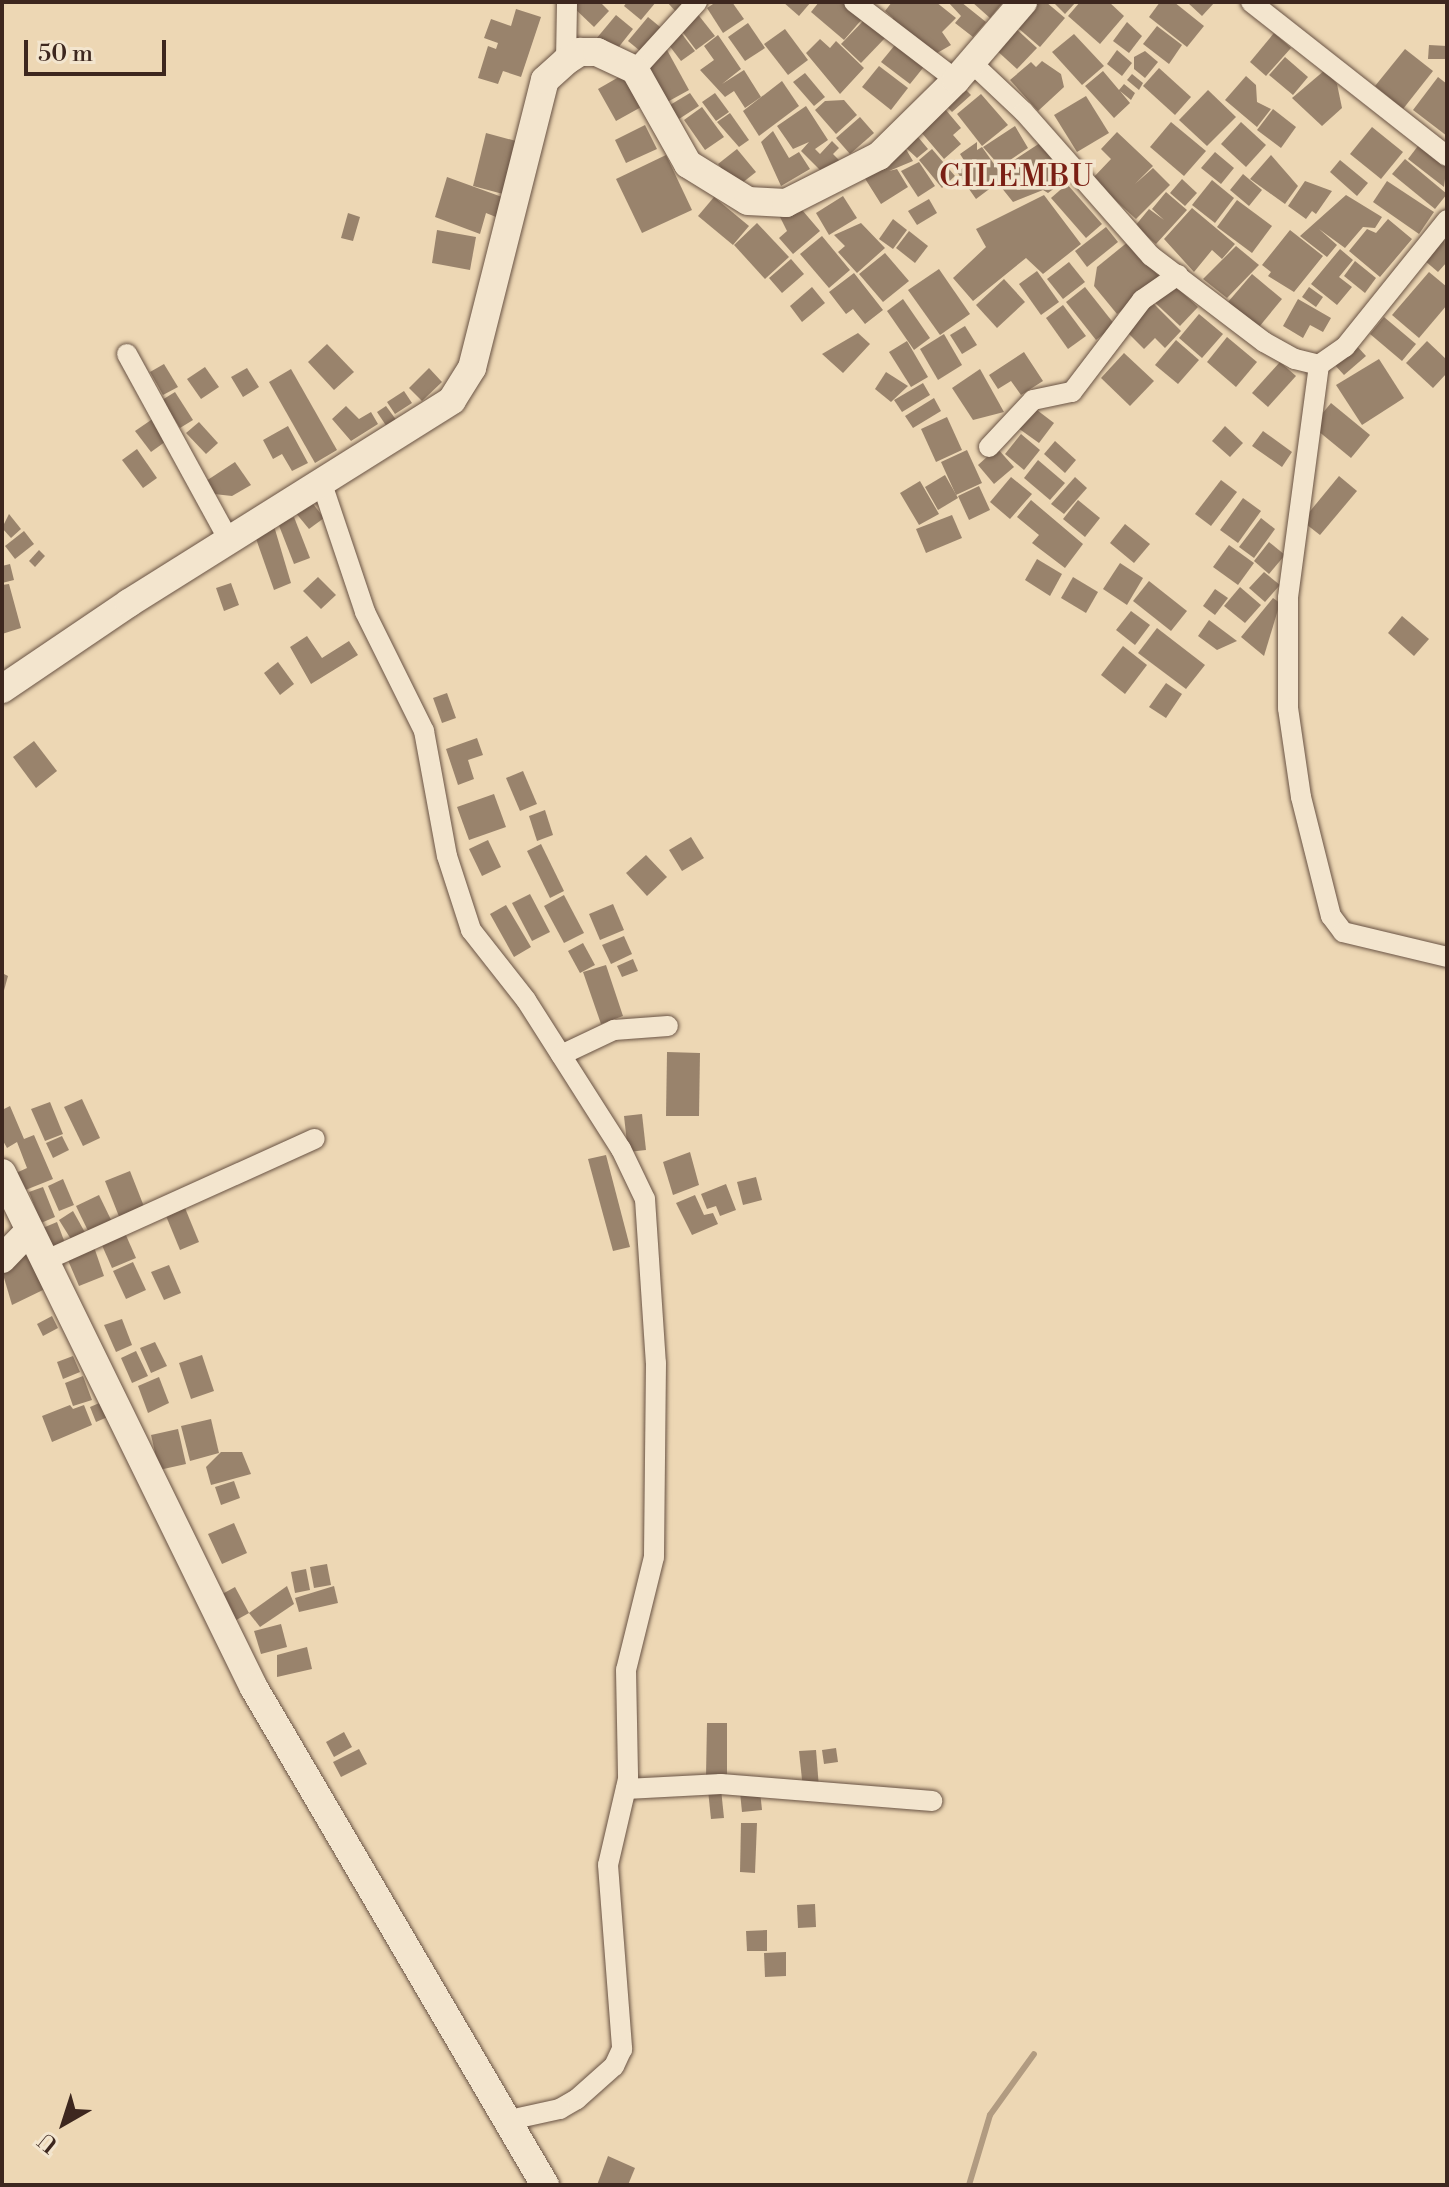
<!DOCTYPE html>
<style>
body{margin:0}
#map{position:relative;width:1449px;height:2187px;overflow:hidden;background:#edd7b4;font-family:"Libre Bodoni",serif}
div>[style]{position:absolute}
[style*='--x']{left:calc(var(--x)*1px);top:calc(var(--y)*1px);width:calc(var(--w)*1px);rotate:calc(var(--a)*1deg)}
.stream>*{height:6px;margin:-3px;padding:0 3px;transform-origin:3px;border-radius:3px;background:#b19b81}
.building>*{inset:0;background:#99836c}
.roads{filter:drop-shadow(0 0 2px #695344) drop-shadow(0 0 2px #695344)}
.street>*{height:20px;margin:-10px;padding:0 10px;transform-origin:10px;border-radius:10px;background:#f3e5ce}
.secondary>*{height:28px;margin:-14px;padding:0 14px;transform-origin:14px;border-radius:14px;background:#f3e5ce}
span{translate:-50% -50%;white-space:nowrap;text-align:center;line-height:1.15;-webkit-text-stroke:7px #f3e5ce;paint-order:stroke}
.quarter-label{font-size:30px;color:#7a1f14;letter-spacing:2px}
.frame{position:absolute;inset:0;border:4px solid #3d271f;pointer-events:none}
.north{position:absolute;left:24px;top:2083px;width:80px;height:80px;-webkit-text-stroke:6px #f3e5ce;paint-order:stroke;rotate:219deg;font-size:22px;font-weight:700;line-height:32px;text-align:center;color:#3d271f}
.north::after{content:'';display:block;margin:auto;width:28px;height:36px;background:#3d271f;clip-path:polygon(50% 0,100% 100%,50% 72%,0 100%)}
.scale{position:absolute;left:24px;top:40px;width:142px;height:36px;box-sizing:border-box;border:4px solid #3d271f;border-top:0;padding-left:10px;font-size:24px;line-height:28px;white-space:nowrap;color:#3d271f;-webkit-text-stroke:6px #f3e5ce;paint-order:stroke}
</style>
<div id="map">
<div class="stream">
<div style="--x:969;--y:2185;--w:73;--a:-73.3"></div>
<div style="--x:990;--y:2115;--w:75;--a:-54.2"></div>
</div>
<div class="building">
<div style="clip-path:polygon(575px 2px,600px 2px,609px 11px,594px 27px,572px 6px)"></div>
<div style="clip-path:polygon(627px 2px,656px 2px,641px 20px,624px 6px)"></div>
<div style="clip-path:polygon(667px 2px,691px 2px,678px 14px)"></div>
<div style="clip-path:polygon(716px 2px,732px 2px,744px 19px,723px 33px,707px 8px)"></div>
<div style="clip-path:polygon(783px 2px,811px 2px,799px 16px)"></div>
<div style="clip-path:polygon(819px 2px,843px 2px,863px 18px,844px 40px,811px 12px)"></div>
<div style="clip-path:polygon(892px 2px,936px 2px,956px 18px,942px 32px,951px 45px,932px 56px,891px 22px,893px 18px,885px 11px)"></div>
<div style="clip-path:polygon(948px 2px,961px 2px,986px 22px,973px 37px,955px 23px,961px 16px)"></div>
<div style="clip-path:polygon(972px 2px,1003px 2px,990px 18px)"></div>
<div style="clip-path:polygon(1027px 2px,1046px 2px,1065px 18px,1040px 47px,1010px 21px)"></div>
<div style="clip-path:polygon(1053px 2px,1076px 2px,1065px 14px)"></div>
<div style="clip-path:polygon(1080px 2px,1109px 2px,1124px 16px,1100px 44px,1068px 16px)"></div>
<div style="clip-path:polygon(1160px 2px,1174px 2px,1204px 26px,1187px 47px,1149px 17px)"></div>
<div style="clip-path:polygon(1187px 2px,1215px 2px,1202px 16px)"></div>
<div style="clip-path:polygon(516px 9px,541px 17px,521px 77px,503px 71px,498px 84px,478px 78px,488px 46px,496px 49px,498px 43px,484px 38px,491px 19px,511px 26px)"></div>
<div style="clip-path:polygon(696px 12px,715px 36px,696px 50px,678px 26px)"></div>
<div style="clip-path:polygon(616px 15px,633px 29px,614px 53px,596px 39px)"></div>
<div style="clip-path:polygon(648px 17px,665px 31px,645px 55px,628px 41px)"></div>
<div style="clip-path:polygon(866px 18px,886px 37px,861px 63px,841px 44px)"></div>
<div style="clip-path:polygon(1127px 22px,1142px 36px,1129px 53px,1113px 41px)"></div>
<div style="clip-path:polygon(748px 23px,765px 48px,745px 61px,728px 37px)"></div>
<div style="clip-path:polygon(1157px 26px,1182px 45px,1169px 64px,1143px 44px)"></div>
<div style="clip-path:polygon(1014px 27px,1037px 48px,1017px 69px,994px 48px)"></div>
<div style="clip-path:polygon(678px 29px,695px 51px,681px 61px,665px 40px)"></div>
<div style="clip-path:polygon(785px 29px,808px 60px,788px 75px,764px 44px)"></div>
<div style="clip-path:polygon(1274px 33px,1291px 48px,1266px 76px,1250px 62px)"></div>
<div style="clip-path:polygon(1074px 34px,1104px 66px,1082px 85px,1052px 52px)"></div>
<div style="clip-path:polygon(718px 35px,741px 69px,722px 84px,744px 70px,761px 97px,745px 108px,734px 91px,725px 97px,700px 70px,714px 60px,704px 46px)"></div>
<div style="clip-path:polygon(820px 39px,830px 48px,836px 41px,864px 68px,840px 94px,806px 53px)"></div>
<div style="clip-path:polygon(899px 40px,927px 63px,910px 84px,881px 62px)"></div>
<div style="clip-path:polygon(1429px 45px,1447px 46px,1447px 59px,1428px 59px)"></div>
<div style="clip-path:polygon(1405px 49px,1433px 71px,1403px 109px,1375px 86px)"></div>
<div style="clip-path:polygon(667px 50px,689px 90px,660px 106px,646px 79px,655px 54px)"></div>
<div style="clip-path:polygon(1117px 50px,1132px 63px,1122px 76px,1107px 64px)"></div>
<div style="clip-path:polygon(1145px 51px,1158px 62px,1145px 78px,1134px 69px,1134px 57px)"></div>
<div style="clip-path:polygon(1285px 57px,1308px 77px,1293px 95px,1269px 75px)"></div>
<div style="clip-path:polygon(1042px 61px,1061px 74px,1064px 87px,1038px 111px,1010px 80px,1031px 62px,1036px 67px)"></div>
<div style="clip-path:polygon(879px 66px,908px 88px,891px 110px,862px 87px)"></div>
<div style="clip-path:polygon(1159px 68px,1191px 97px,1175px 115px,1143px 86px)"></div>
<div style="clip-path:polygon(1325px 70px,1337px 84px,1342px 108px,1322px 126px,1292px 98px)"></div>
<div style="clip-path:polygon(1103px 71px,1119px 90px,1124px 84px,1135px 93px,1131px 100px,1120px 91px,1130px 103px,1114px 118px,1085px 86px)"></div>
<div style="clip-path:polygon(805px 73px,825px 97px,814px 106px,793px 82px)"></div>
<div style="clip-path:polygon(624px 74px,643px 106px,616px 121px,598px 89px)"></div>
<div style="clip-path:polygon(1132px 74px,1143px 83px,1139px 90px,1127px 80px)"></div>
<div style="clip-path:polygon(1246px 76px,1256px 85px,1257px 102px,1271px 109px,1257px 127px,1225px 100px)"></div>
<div style="clip-path:polygon(1438px 77px,1447px 84px,1447px 136px,1413px 110px)"></div>
<div style="clip-path:polygon(782px 81px,799px 106px,759px 136px,743px 111px)"></div>
<div style="clip-path:polygon(958px 82px,971px 95px,952px 112px,940px 99px)"></div>
<div style="clip-path:polygon(1208px 90px,1236px 117px,1207px 146px,1179px 120px)"></div>
<div style="clip-path:polygon(690px 93px,699px 106px,679px 119px,670px 105px)"></div>
<div style="clip-path:polygon(715px 93px,729px 112px,716px 121px,702px 102px)"></div>
<div style="clip-path:polygon(981px 94px,1008px 125px,982px 146px,957px 114px)"></div>
<div style="clip-path:polygon(1086px 96px,1109px 133px,1077px 152px,1054px 115px)"></div>
<div style="clip-path:polygon(844px 100px,857px 115px,836px 134px,815px 110px,825px 101px)"></div>
<div style="clip-path:polygon(940px 103px,961px 128px,953px 135px,961px 144px,944px 159px,915px 125px)"></div>
<div style="clip-path:polygon(806px 106px,828px 140px,815px 149px,820px 154px,832px 141px,839px 148px,833px 154px,842px 163px,824px 174px,801px 151px,809px 142px,793px 149px,777px 126px)"></div>
<div style="clip-path:polygon(702px 107px,724px 137px,705px 150px,684px 120px)"></div>
<div style="clip-path:polygon(1273px 109px,1296px 127px,1281px 148px,1257px 130px)"></div>
<div style="clip-path:polygon(730px 113px,749px 140px,739px 147px,717px 122px)"></div>
<div style="clip-path:polygon(860px 117px,874px 133px,850px 154px,836px 138px)"></div>
<div style="clip-path:polygon(1171px 122px,1206px 151px,1184px 176px,1150px 147px)"></div>
<div style="clip-path:polygon(1241px 122px,1266px 145px,1246px 167px,1221px 144px)"></div>
<div style="clip-path:polygon(645px 125px,657px 149px,626px 163px,615px 140px)"></div>
<div style="clip-path:polygon(1015px 126px,1028px 148px,1004px 164px,1004px 171px,983px 147px)"></div>
<div style="clip-path:polygon(1372px 127px,1403px 152px,1381px 179px,1350px 154px)"></div>
<div style="clip-path:polygon(773px 131px,789px 158px,799px 152px,810px 169px,781px 186px,761px 142px)"></div>
<div style="clip-path:polygon(913px 131px,928px 149px,917px 158px,904px 146px,913px 161px,889px 171px,897px 169px,908px 187px,881px 204px,864px 177px)"></div>
<div style="clip-path:polygon(1117px 132px,1153px 166px,1135px 184px,1153px 168px,1170px 185px,1136px 219px,1092px 179px,1111px 159px,1101px 149px)"></div>
<div style="clip-path:polygon(486px 133px,516px 141px,503px 194px,473px 186px)"></div>
<div style="clip-path:polygon(977px 142px,977px 150px,982px 147px,1004px 178px,976px 199px,957px 172px,967px 165px,960px 154px)"></div>
<div style="clip-path:polygon(1421px 142px,1447px 163px,1444px 187px,1408px 159px)"></div>
<div style="clip-path:polygon(1040px 143px,1067px 179px,1048px 193px,1043px 190px,1013px 202px,1001px 187px,1011px 176px,1005px 166px)"></div>
<div style="clip-path:polygon(737px 149px,756px 172px,737px 187px,718px 164px)"></div>
<div style="clip-path:polygon(932px 149px,955px 176px,942px 188px,919px 160px)"></div>
<div style="clip-path:polygon(1215px 152px,1234px 168px,1221px 184px,1201px 168px)"></div>
<div style="clip-path:polygon(666px 155px,692px 210px,642px 233px,616px 179px)"></div>
<div style="clip-path:polygon(1271px 155px,1298px 186px,1285px 204px,1250px 179px)"></div>
<div style="clip-path:polygon(1405px 159px,1447px 194px,1435px 209px,1392px 174px)"></div>
<div style="clip-path:polygon(1340px 160px,1368px 183px,1357px 196px,1330px 172px)"></div>
<div style="clip-path:polygon(919px 162px,935px 186px,918px 197px,901px 171px)"></div>
<div style="clip-path:polygon(1243px 174px,1262px 190px,1249px 206px,1230px 190px)"></div>
<div style="clip-path:polygon(447px 177px,502px 197px,496px 217px,486px 213px,480px 234px,435px 217px)"></div>
<div style="clip-path:polygon(1182px 179px,1197px 193px,1185px 206px,1170px 193px)"></div>
<div style="clip-path:polygon(1212px 180px,1234px 198px,1215px 223px,1192px 205px)"></div>
<div style="clip-path:polygon(1305px 181px,1332px 191px,1316px 214px,1312px 211px,1306px 219px,1288px 206px)"></div>
<div style="clip-path:polygon(1387px 181px,1434px 212px,1419px 234px,1373px 202px)"></div>
<div style="clip-path:polygon(1067px 184px,1102px 224px,1086px 238px,1051px 198px)"></div>
<div style="clip-path:polygon(1166px 192px,1187px 210px,1156px 244px,1135px 226px,1149px 209px,1164px 220px,1152px 209px)"></div>
<div style="clip-path:polygon(1044px 195px,1081px 244px,1043px 274px,1026px 258px,973px 301px,953px 278px,986px 247px,976px 229px)"></div>
<div style="clip-path:polygon(1346px 195px,1382px 217px,1375px 228px,1363px 227px,1345px 248px,1319px 229px,1337px 245px,1327px 257px,1300px 236px)"></div>
<div style="clip-path:polygon(843px 196px,857px 218px,829px 235px,816px 213px)"></div>
<div style="clip-path:polygon(714px 197px,749px 226px,733px 245px,698px 216px)"></div>
<div style="clip-path:polygon(929px 199px,937px 213px,917px 225px,908px 211px)"></div>
<div style="clip-path:polygon(1237px 200px,1272px 226px,1252px 253px,1217px 227px)"></div>
<div style="clip-path:polygon(797px 204px,820px 231px,793px 254px,779px 238px,787px 231px,778px 213px)"></div>
<div style="clip-path:polygon(1192px 208px,1235px 244px,1222px 259px,1212px 250px,1194px 272px,1164px 239px)"></div>
<div style="clip-path:polygon(348px 213px,360px 217px,353px 241px,341px 238px)"></div>
<div style="clip-path:polygon(893px 219px,907px 230px,893px 249px,879px 239px)"></div>
<div style="clip-path:polygon(1388px 219px,1412px 239px,1380px 277px,1349px 251px,1367px 229px,1376px 233px)"></div>
<div style="clip-path:polygon(757px 223px,789px 257px,765px 279px,734px 245px)"></div>
<div style="clip-path:polygon(861px 223px,885px 248px,857px 273px,838px 252px,845px 246px,834px 235px)"></div>
<div style="clip-path:polygon(1106px 227px,1118px 242px,1087px 267px,1075px 251px)"></div>
<div style="clip-path:polygon(437px 230px,476px 237px,470px 270px,432px 263px)"></div>
<div style="clip-path:polygon(1290px 230px,1323px 256px,1294px 292px,1268px 276px,1271px 272px,1262px 265px)"></div>
<div style="clip-path:polygon(909px 231px,928px 246px,915px 263px,896px 248px)"></div>
<div style="clip-path:polygon(822px 236px,850px 270px,829px 288px,800px 254px)"></div>
<div style="clip-path:polygon(1444px 236px,1447px 262px,1438px 272px,1424px 260px)"></div>
<div style="clip-path:polygon(1129px 241px,1161px 279px,1117px 314px,1094px 286px,1097px 267px)"></div>
<div style="clip-path:polygon(1236px 246px,1259px 265px,1227px 298px,1203px 279px)"></div>
<div style="clip-path:polygon(1340px 249px,1353px 260px,1339px 277px,1352px 287px,1337px 305px,1311px 284px)"></div>
<div style="clip-path:polygon(885px 253px,909px 281px,883px 302px,859px 274px)"></div>
<div style="clip-path:polygon(791px 259px,804px 274px,782px 293px,769px 278px)"></div>
<div style="clip-path:polygon(1355px 261px,1376px 278px,1365px 293px,1344px 276px)"></div>
<div style="clip-path:polygon(1069px 262px,1085px 282px,1063px 299px,1047px 279px)"></div>
<div style="clip-path:polygon(939px 269px,970px 314px,940px 335px,908px 290px)"></div>
<div style="clip-path:polygon(1037px 271px,1059px 302px,1041px 315px,1019px 284px)"></div>
<div style="clip-path:polygon(1429px 272px,1447px 287px,1447px 305px,1419px 338px,1392px 315px)"></div>
<div style="clip-path:polygon(854px 273px,883px 310px,865px 324px,853px 309px,846px 314px,829px 292px)"></div>
<div style="clip-path:polygon(1252px 274px,1282px 299px,1259px 327px,1228px 302px)"></div>
<div style="clip-path:polygon(1004px 279px,1025px 302px,997px 328px,976px 305px)"></div>
<div style="clip-path:polygon(1172px 283px,1198px 307px,1180px 326px,1151px 299px)"></div>
<div style="clip-path:polygon(812px 287px,825px 303px,802px 322px,790px 306px)"></div>
<div style="clip-path:polygon(1085px 287px,1115px 325px,1096px 340px,1066px 302px)"></div>
<div style="clip-path:polygon(1309px 287px,1323px 297px,1316px 307px,1302px 297px)"></div>
<div style="clip-path:polygon(903px 299px,930px 338px,914px 350px,887px 311px)"></div>
<div style="clip-path:polygon(1298px 299px,1331px 318px,1323px 332px,1310px 325px,1303px 338px,1283px 326px)"></div>
<div style="clip-path:polygon(1150px 300px,1181px 331px,1165px 348px,1155px 338px,1144px 349px,1128px 333px)"></div>
<div style="clip-path:polygon(1063px 305px,1086px 336px,1068px 349px,1046px 318px)"></div>
<div style="clip-path:polygon(1199px 314px,1223px 334px,1202px 358px,1179px 338px)"></div>
<div style="clip-path:polygon(1384px 317px,1416px 344px,1402px 361px,1370px 334px)"></div>
<div style="clip-path:polygon(965px 326px,977px 345px,962px 354px,950px 335px)"></div>
<div style="clip-path:polygon(858px 333px,870px 344px,843px 373px,822px 354px)"></div>
<div style="clip-path:polygon(944px 334px,962px 365px,938px 380px,920px 349px)"></div>
<div style="clip-path:polygon(1227px 337px,1257px 362px,1236px 387px,1207px 362px)"></div>
<div style="clip-path:polygon(1176px 340px,1199px 360px,1178px 384px,1155px 365px)"></div>
<div style="clip-path:polygon(907px 341px,928px 377px,911px 387px,889px 352px)"></div>
<div style="clip-path:polygon(1427px 341px,1447px 360px,1447px 373px,1433px 388px,1406px 363px)"></div>
<div style="clip-path:polygon(327px 344px,354px 372px,334px 390px,308px 362px)"></div>
<div style="clip-path:polygon(1355px 344px,1366px 356px,1344px 375px,1333px 363px)"></div>
<div style="clip-path:polygon(1024px 352px,1043px 381px,1021px 395px,1011px 381px,998px 389px,989px 375px)"></div>
<div style="clip-path:polygon(1124px 353px,1154px 381px,1130px 406px,1101px 378px)"></div>
<div style="clip-path:polygon(1379px 359px,1404px 398px,1362px 425px,1336px 385px)"></div>
<div style="clip-path:polygon(1280px 362px,1296px 376px,1268px 407px,1252px 393px)"></div>
<div style="clip-path:polygon(164px 364px,178px 387px,163px 395px,150px 372px)"></div>
<div style="clip-path:polygon(205px 367px,219px 387px,201px 399px,187px 379px)"></div>
<div style="clip-path:polygon(247px 368px,259px 387px,243px 397px,231px 377px)"></div>
<div style="clip-path:polygon(429px 368px,442px 382px,422px 401px,409px 388px)"></div>
<div style="clip-path:polygon(291px 369px,337px 450px,315px 463px,269px 382px)"></div>
<div style="clip-path:polygon(980px 369px,1004px 412px,973px 420px,952px 388px)"></div>
<div style="clip-path:polygon(886px 372px,908px 386px,891px 402px,875px 389px)"></div>
<div style="clip-path:polygon(923px 383px,930px 395px,902px 412px,894px 400px)"></div>
<div style="clip-path:polygon(404px 391px,412px 403px,395px 414px,387px 402px)"></div>
<div style="clip-path:polygon(175px 392px,193px 420px,180px 428px,162px 400px)"></div>
<div style="clip-path:polygon(934px 398px,941px 411px,913px 428px,905px 416px)"></div>
<div style="clip-path:polygon(1331px 403px,1370px 435px,1351px 458px,1312px 426px)"></div>
<div style="clip-path:polygon(346px 406px,359px 419px,371px 412px,378px 424px,351px 441px,332px 419px)"></div>
<div style="clip-path:polygon(386px 406px,397px 421px,387px 427px,377px 412px)"></div>
<div style="clip-path:polygon(1033px 407px,1054px 423px,1039px 443px,1018px 428px)"></div>
<div style="clip-path:polygon(947px 417px,962px 450px,936px 462px,921px 429px)"></div>
<div style="clip-path:polygon(154px 418px,169px 439px,151px 452px,135px 431px)"></div>
<div style="clip-path:polygon(199px 422px,218px 443px,206px 454px,186px 433px)"></div>
<div style="clip-path:polygon(288px 426px,308px 463px,292px 471px,282px 454px,273px 459px,263px 440px)"></div>
<div style="clip-path:polygon(1225px 426px,1243px 443px,1230px 457px,1212px 441px)"></div>
<div style="clip-path:polygon(1263px 431px,1292px 452px,1282px 467px,1252px 446px)"></div>
<div style="clip-path:polygon(1021px 434px,1040px 450px,1024px 470px,1005px 454px)"></div>
<div style="clip-path:polygon(1055px 441px,1076px 460px,1065px 473px,1044px 454px)"></div>
<div style="clip-path:polygon(997px 448px,1014px 467px,994px 484px,978px 465px)"></div>
<div style="clip-path:polygon(137px 449px,157px 478px,143px 488px,122px 460px)"></div>
<div style="clip-path:polygon(967px 450px,982px 483px,956px 495px,941px 462px)"></div>
<div style="clip-path:polygon(1038px 460px,1065px 483px,1050px 500px,1024px 478px)"></div>
<div style="clip-path:polygon(235px 462px,251px 485px,232px 496px,214px 494px,206px 481px)"></div>
<div style="clip-path:polygon(945px 475px,958px 498px,938px 510px,925px 487px)"></div>
<div style="clip-path:polygon(1339px 476px,1357px 491px,1320px 535px,1302px 521px)"></div>
<div style="clip-path:polygon(1011px 477px,1032px 494px,1010px 519px,990px 502px)"></div>
<div style="clip-path:polygon(1075px 477px,1087px 488px,1064px 514px,1051px 504px)"></div>
<div style="clip-path:polygon(1221px 480px,1237px 492px,1211px 526px,1195px 514px)"></div>
<div style="clip-path:polygon(920px 481px,939px 514px,919px 525px,900px 493px)"></div>
<div style="clip-path:polygon(979px 486px,990px 510px,969px 520px,958px 496px)"></div>
<div style="clip-path:polygon(1243px 498px,1261px 511px,1238px 543px,1220px 530px)"></div>
<div style="clip-path:polygon(310px 500px,324px 518px,309px 529px,295px 512px)"></div>
<div style="clip-path:polygon(1031px 500px,1083px 544px,1065px 568px,1032px 543px,1039px 535px,1017px 517px)"></div>
<div style="clip-path:polygon(1078px 500px,1100px 518px,1085px 537px,1063px 519px)"></div>
<div style="clip-path:polygon(9px 514px,21px 529px,11px 538px,2px 528px)"></div>
<div style="clip-path:polygon(952px 515px,962px 538px,926px 553px,916px 529px)"></div>
<div style="clip-path:polygon(294px 517px,310px 558px,294px 564px,278px 523px)"></div>
<div style="clip-path:polygon(1261px 518px,1275px 529px,1254px 558px,1239px 547px)"></div>
<div style="clip-path:polygon(1125px 524px,1150px 544px,1134px 563px,1110px 543px)"></div>
<div style="clip-path:polygon(274px 526px,291px 583px,274px 590px,254px 533px)"></div>
<div style="clip-path:polygon(24px 531px,34px 544px,15px 559px,5px 546px)"></div>
<div style="clip-path:polygon(1269px 542px,1285px 555px,1269px 574px,1254px 561px)"></div>
<div style="clip-path:polygon(1229px 545px,1254px 563px,1238px 585px,1213px 567px)"></div>
<div style="clip-path:polygon(39px 550px,45px 556px,35px 567px,29px 561px)"></div>
<div style="clip-path:polygon(1037px 559px,1062px 574px,1050px 596px,1025px 580px)"></div>
<div style="clip-path:polygon(1120px 563px,1143px 578px,1127px 605px,1103px 589px)"></div>
<div style="clip-path:polygon(10px 564px,14px 580px,2px 583px,2px 566px)"></div>
<div style="clip-path:polygon(1264px 572px,1280px 585px,1265px 602px,1249px 588px)"></div>
<div style="clip-path:polygon(318px 577px,336px 595px,321px 609px,303px 591px)"></div>
<div style="clip-path:polygon(1073px 577px,1098px 592px,1086px 613px,1061px 598px)"></div>
<div style="clip-path:polygon(1149px 581px,1187px 611px,1171px 631px,1133px 601px)"></div>
<div style="clip-path:polygon(231px 583px,239px 605px,224px 611px,216px 588px)"></div>
<div style="clip-path:polygon(9px 584px,21px 628px,2px 634px,2px 585px)"></div>
<div style="clip-path:polygon(1240px 587px,1261px 605px,1245px 623px,1224px 606px)"></div>
<div style="clip-path:polygon(1215px 589px,1228px 598px,1215px 615px,1203px 606px)"></div>
<div style="clip-path:polygon(1273px 598px,1280px 603px,1264px 656px,1241px 637px)"></div>
<div style="clip-path:polygon(1131px 611px,1150px 625px,1135px 645px,1116px 630px)"></div>
<div style="clip-path:polygon(1402px 616px,1429px 639px,1414px 656px,1388px 633px)"></div>
<div style="clip-path:polygon(1209px 620px,1237px 641px,1217px 650px,1198px 636px)"></div>
<div style="clip-path:polygon(1157px 628px,1205px 665px,1186px 689px,1138px 653px)"></div>
<div style="clip-path:polygon(307px 636px,322px 658px,349px 641px,358px 655px,311px 684px,290px 647px)"></div>
<div style="clip-path:polygon(1123px 646px,1147px 665px,1125px 694px,1101px 675px)"></div>
<div style="clip-path:polygon(278px 662px,294px 684px,280px 695px,264px 673px)"></div>
<div style="clip-path:polygon(1166px 683px,1182px 694px,1166px 718px,1149px 707px)"></div>
<div style="clip-path:polygon(447px 693px,456px 718px,442px 723px,433px 698px)"></div>
<div style="clip-path:polygon(477px 738px,483px 755px,468px 760px,474px 779px,458px 785px,446px 749px)"></div>
<div style="clip-path:polygon(34px 741px,57px 771px,36px 788px,13px 757px)"></div>
<div style="clip-path:polygon(523px 771px,537px 804px,520px 811px,506px 778px)"></div>
<div style="clip-path:polygon(494px 794px,506px 827px,469px 840px,457px 807px)"></div>
<div style="clip-path:polygon(545px 810px,553px 835px,537px 841px,529px 816px)"></div>
<div style="clip-path:polygon(691px 837px,704px 858px,682px 871px,669px 850px)"></div>
<div style="clip-path:polygon(488px 840px,501px 867px,482px 876px,469px 849px)"></div>
<div style="clip-path:polygon(541px 844px,564px 891px,550px 898px,527px 851px)"></div>
<div style="clip-path:polygon(646px 855px,667px 877px,647px 896px,626px 873px)"></div>
<div style="clip-path:polygon(530px 894px,550px 932px,532px 941px,512px 903px)"></div>
<div style="clip-path:polygon(564px 895px,584px 933px,564px 943px,544px 906px)"></div>
<div style="clip-path:polygon(613px 904px,624px 930px,600px 940px,589px 914px)"></div>
<div style="clip-path:polygon(506px 905px,531px 947px,514px 957px,490px 914px)"></div>
<div style="clip-path:polygon(624px 936px,632px 954px,611px 964px,602px 945px)"></div>
<div style="clip-path:polygon(583px 943px,595px 965px,580px 973px,568px 951px)"></div>
<div style="clip-path:polygon(633px 959px,638px 971px,622px 977px,617px 966px)"></div>
<div style="clip-path:polygon(606px 965px,623px 1016px,601px 1024px,583px 972px)"></div>
<div style="clip-path:polygon(2px 973px,8px 976px,3px 994px,2px 994px)"></div>
<div style="clip-path:polygon(667px 1052px,700px 1053px,699px 1116px,666px 1116px)"></div>
<div style="clip-path:polygon(82px 1099px,100px 1138px,83px 1146px,64px 1107px)"></div>
<div style="clip-path:polygon(50px 1102px,63px 1134px,45px 1141px,31px 1109px)"></div>
<div style="clip-path:polygon(10px 1106px,24px 1139px,34px 1135px,53px 1179px,23px 1191px,16px 1173px,27px 1168px,17px 1142px,7px 1148px,2px 1139px,2px 1110px)"></div>
<div style="clip-path:polygon(642px 1114px,646px 1150px,628px 1152px,624px 1116px)"></div>
<div style="clip-path:polygon(62px 1136px,69px 1150px,53px 1158px,46px 1143px)"></div>
<div style="clip-path:polygon(690px 1152px,699px 1185px,673px 1195px,663px 1162px)"></div>
<div style="clip-path:polygon(606px 1155px,630px 1247px,613px 1251px,588px 1159px)"></div>
<div style="clip-path:polygon(130px 1171px,145px 1209px,120px 1219px,105px 1181px)"></div>
<div style="clip-path:polygon(756px 1177px,762px 1200px,743px 1205px,737px 1182px)"></div>
<div style="clip-path:polygon(63px 1179px,74px 1205px,59px 1211px,48px 1186px)"></div>
<div style="clip-path:polygon(726px 1184px,736px 1210px,720px 1216px,716px 1206px,707px 1209px,701px 1194px)"></div>
<div style="clip-path:polygon(43px 1187px,55px 1217px,41px 1223px,29px 1192px)"></div>
<div style="clip-path:polygon(99px 1195px,114px 1226px,91px 1237px,76px 1206px)"></div>
<div style="clip-path:polygon(695px 1195px,704px 1215px,713px 1213px,718px 1224px,692px 1235px,676px 1203px)"></div>
<div style="clip-path:polygon(185px 1208px,199px 1242px,180px 1250px,166px 1216px)"></div>
<div style="clip-path:polygon(73px 1211px,87px 1236px,74px 1244px,59px 1220px)"></div>
<div style="clip-path:polygon(57px 1222px,65px 1243px,46px 1251px,38px 1230px)"></div>
<div style="clip-path:polygon(125px 1233px,136px 1258px,112px 1268px,101px 1243px)"></div>
<div style="clip-path:polygon(94px 1247px,104px 1276px,79px 1286px,67px 1258px)"></div>
<div style="clip-path:polygon(27px 1249px,45px 1289px,12px 1305px,2px 1271px)"></div>
<div style="clip-path:polygon(133px 1262px,146px 1290px,126px 1299px,113px 1271px)"></div>
<div style="clip-path:polygon(169px 1265px,181px 1293px,164px 1300px,151px 1272px)"></div>
<div style="clip-path:polygon(52px 1316px,58px 1328px,43px 1336px,37px 1324px)"></div>
<div style="clip-path:polygon(122px 1319px,132px 1345px,116px 1352px,104px 1325px)"></div>
<div style="clip-path:polygon(155px 1342px,167px 1366px,151px 1373px,140px 1348px)"></div>
<div style="clip-path:polygon(136px 1351px,148px 1376px,132px 1383px,121px 1358px)"></div>
<div style="clip-path:polygon(202px 1355px,214px 1391px,191px 1399px,179px 1363px)"></div>
<div style="clip-path:polygon(73px 1356px,80px 1372px,63px 1379px,57px 1362px)"></div>
<div style="clip-path:polygon(83px 1376px,92px 1400px,73px 1406px,65px 1383px)"></div>
<div style="clip-path:polygon(159px 1377px,169px 1403px,148px 1413px,138px 1386px)"></div>
<div style="clip-path:polygon(104px 1401px,110px 1416px,96px 1422px,90px 1407px)"></div>
<div style="clip-path:polygon(70px 1405px,73px 1409px,84px 1405px,92px 1425px,52px 1442px,42px 1416px)"></div>
<div style="clip-path:polygon(211px 1419px,219px 1453px,190px 1461px,181px 1426px)"></div>
<div style="clip-path:polygon(178px 1429px,186px 1464px,159px 1470px,151px 1435px)"></div>
<div style="clip-path:polygon(221px 1452px,242px 1452px,251px 1474px,211px 1485px,206px 1467px)"></div>
<div style="clip-path:polygon(234px 1481px,240px 1498px,221px 1505px,215px 1487px)"></div>
<div style="clip-path:polygon(234px 1523px,247px 1553px,222px 1564px,208px 1534px)"></div>
<div style="clip-path:polygon(327px 1564px,331px 1585px,314px 1588px,310px 1567px)"></div>
<div style="clip-path:polygon(306px 1569px,310px 1590px,295px 1593px,291px 1572px)"></div>
<div style="clip-path:polygon(287px 1586px,294px 1604px,260px 1627px,249px 1613px)"></div>
<div style="clip-path:polygon(334px 1586px,338px 1603px,299px 1612px,295px 1598px)"></div>
<div style="clip-path:polygon(235px 1587px,249px 1613px,229px 1624px,215px 1598px)"></div>
<div style="clip-path:polygon(281px 1624px,287px 1647px,261px 1654px,254px 1631px)"></div>
<div style="clip-path:polygon(307px 1647px,312px 1669px,277px 1677px,277px 1655px)"></div>
<div style="clip-path:polygon(707px 1723px,727px 1723px,727px 1776px,706px 1776px)"></div>
<div style="clip-path:polygon(344px 1732px,352px 1747px,334px 1757px,326px 1742px)"></div>
<div style="clip-path:polygon(836px 1748px,838px 1762px,824px 1764px,822px 1750px)"></div>
<div style="clip-path:polygon(359px 1749px,367px 1764px,341px 1777px,333px 1762px)"></div>
<div style="clip-path:polygon(816px 1750px,819px 1788px,803px 1789px,799px 1751px)"></div>
<div style="clip-path:polygon(721px 1789px,724px 1818px,711px 1819px,708px 1790px)"></div>
<div style="clip-path:polygon(760px 1791px,762px 1810px,742px 1812px,740px 1792px)"></div>
<div style="clip-path:polygon(741px 1823px,757px 1823px,755px 1873px,740px 1872px)"></div>
<div style="clip-path:polygon(815px 1904px,816px 1927px,798px 1928px,797px 1905px)"></div>
<div style="clip-path:polygon(767px 1930px,767px 1951px,747px 1951px,746px 1931px)"></div>
<div style="clip-path:polygon(786px 1952px,786px 1976px,765px 1977px,764px 1953px)"></div>
<div style="clip-path:polygon(608px 2156px,635px 2168px,628px 2185px,597px 2185px)"></div>
</div>
<div class="roads">
<div class="street">
<div style="--x:854;--y:2;--w:128;--a:37.4"></div>
<div style="--x:1251;--y:2;--w:249;--a:38.2"></div>
<div style="--x:566;--y:61;--w:59;--a:-89"></div>
<div style="--x:972;--y:63;--w:71;--a:43.3"></div>
<div style="--x:1024;--y:112;--w:192;--a:48.6"></div>
<div style="--x:1151;--y:256;--w:142;--a:37.3"></div>
<div style="--x:1264;--y:342;--w:35;--a:29"></div>
<div style="--x:1295;--y:359;--w:25;--a:14"></div>
<div style="--x:1319;--y:365;--w:32;--a:-35"></div>
<div style="--x:1345;--y:347;--w:163;--a:-51.2"></div>
<div style="--x:635;--y:70;--w:92;--a:-47.6"></div>
<div style="--x:127;--y:354;--w:212;--a:61.3"></div>
<div style="--x:1319;--y:365;--w:235;--a:97.6"></div>
<div style="--x:1288;--y:598;--w:110;--a:90"></div>
<div style="--x:1288;--y:708;--w:90;--a:81.7"></div>
<div style="--x:1301;--y:797;--w:123;--a:75.9"></div>
<div style="--x:1331;--y:916;--w:20;--a:53"></div>
<div style="--x:1343;--y:932;--w:107;--a:13.5"></div>
<div style="--x:989;--y:447;--w:64;--a:-46.9"></div>
<div style="--x:1033;--y:400;--w:40;--a:-12"></div>
<div style="--x:1072;--y:392;--w:116;--a:-52.7"></div>
<div style="--x:1142;--y:300;--w:44;--a:-34.8"></div>
<div style="--x:321;--y:481;--w:138;--a:71.4"></div>
<div style="--x:365;--y:612;--w:133;--a:63.6"></div>
<div style="--x:424;--y:731;--w:127;--a:79.6"></div>
<div style="--x:447;--y:856;--w:78;--a:72"></div>
<div style="--x:471;--y:930;--w:89;--a:51.8"></div>
<div style="--x:526;--y:1000;--w:177;--a:57.5"></div>
<div style="--x:621;--y:1149;--w:55;--a:64.4"></div>
<div style="--x:645;--y:1199;--w:164;--a:86.2"></div>
<div style="--x:656;--y:1363;--w:194;--a:90.6"></div>
<div style="--x:654;--y:1557;--w:116;--a:103.9"></div>
<div style="--x:626;--y:1670;--w:109;--a:88.9"></div>
<div style="--x:628;--y:1779;--w:88;--a:103.1"></div>
<div style="--x:608;--y:1865;--w:185;--a:85.6"></div>
<div style="--x:622;--y:2049;--w:19;--a:115"></div>
<div style="--x:614;--y:2066;--w:50;--a:138.3"></div>
<div style="--x:577;--y:2099;--w:20;--a:150"></div>
<div style="--x:560;--y:2109;--w:51;--a:167.6"></div>
<div style="--x:561;--y:1055;--w:59;--a:-25.3"></div>
<div style="--x:614;--y:1030;--w:54;--a:-4.2"></div>
<div style="--x:42;--y:1262;--w:299;--a:-24.3"></div>
<div style="--x:626;--y:1789;--w:95;--a:-3"></div>
<div style="--x:721;--y:1784;--w:212;--a:4.6"></div>
</div>
<div class="secondary">
<div style="--x:2;--y:689;--w:153;--a:-34.1"></div>
<div style="--x:129;--y:603;--w:381;--a:-32.1"></div>
<div style="--x:452;--y:400;--w:38;--a:-58"></div>
<div style="--x:472;--y:368;--w:297;--a:-75.8"></div>
<div style="--x:545;--y:80;--w:28;--a:-42"></div>
<div style="--x:566;--y:61;--w:17;--a:-33"></div>
<div style="--x:580;--y:52;--w:17;--a:0"></div>
<div style="--x:597;--y:52;--w:42;--a:25.3"></div>
<div style="--x:635;--y:70;--w:108;--a:60.6"></div>
<div style="--x:688;--y:164;--w:70;--a:31.7"></div>
<div style="--x:748;--y:201;--w:38;--a:3"></div>
<div style="--x:786;--y:203;--w:104;--a:-26.8"></div>
<div style="--x:879;--y:156;--w:108;--a:-44.6"></div>
<div style="--x:956;--y:80;--w:103;--a:-49.3"></div>
<div style="--x:2;--y:1173;--w:573;--a:63.93"></div>
<div style="--x:254;--y:1688;--w:576;--a:59.65"></div>
<div style="--x:2;--y:1259;--w:37;--a:-46"></div>
</div>
</div>
<div class="quarter-label">
<span style="left:1017px;top:177px">CILEMBU</span>
</div>
<div class="frame"></div>
<div class="north">U</div>
<div class="scale">50 m</div>
</div>
